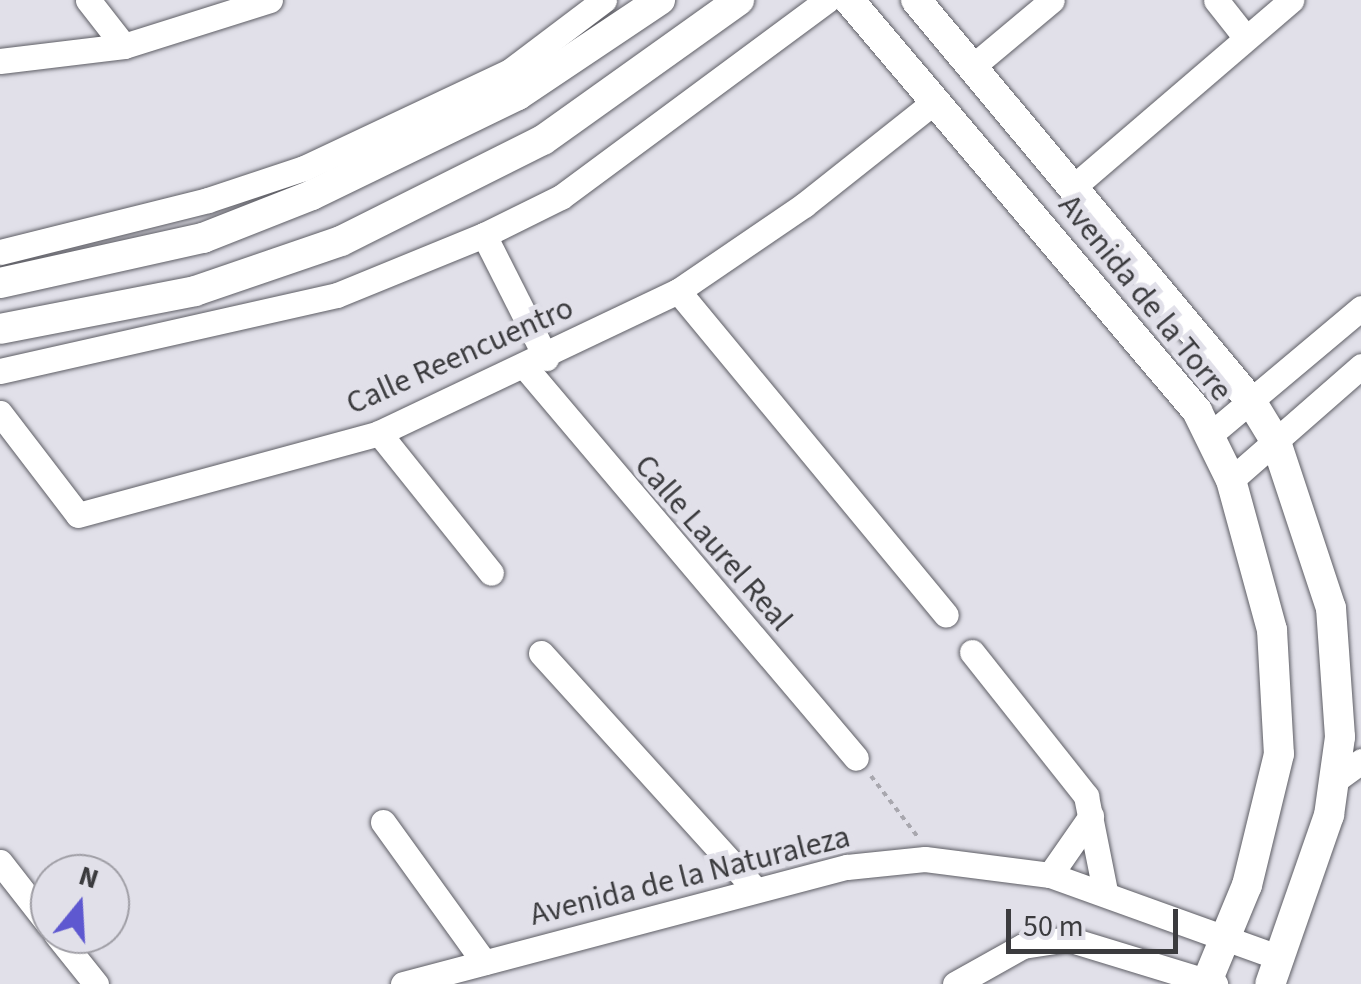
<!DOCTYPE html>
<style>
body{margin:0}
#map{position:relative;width:1361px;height:984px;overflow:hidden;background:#e1e0e9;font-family:"Source Sans 3",sans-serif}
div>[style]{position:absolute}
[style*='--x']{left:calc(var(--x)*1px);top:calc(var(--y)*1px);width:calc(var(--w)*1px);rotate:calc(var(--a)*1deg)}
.path>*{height:4px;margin-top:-2px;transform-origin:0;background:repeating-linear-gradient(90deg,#a8a7ae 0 5px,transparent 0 10px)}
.roads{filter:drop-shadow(0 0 2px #5e5e65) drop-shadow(0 0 2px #5e5e65)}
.minor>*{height:25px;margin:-12.5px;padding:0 12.5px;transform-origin:12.5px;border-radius:12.5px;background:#fff}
.tertiary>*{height:30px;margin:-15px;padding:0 15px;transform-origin:15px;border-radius:15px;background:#fff}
span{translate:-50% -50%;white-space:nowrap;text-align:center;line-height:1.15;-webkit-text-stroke:10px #e1e0e9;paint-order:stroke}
.street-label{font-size:32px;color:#3b3b3e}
.north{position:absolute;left:30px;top:854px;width:100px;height:100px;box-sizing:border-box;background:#e1e0e9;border:2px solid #9f9ea5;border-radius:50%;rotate:18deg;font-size:28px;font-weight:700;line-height:40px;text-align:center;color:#3b3b3e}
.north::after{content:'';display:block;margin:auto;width:35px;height:45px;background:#5e58d0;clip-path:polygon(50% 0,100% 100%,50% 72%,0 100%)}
.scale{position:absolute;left:1006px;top:909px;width:172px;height:45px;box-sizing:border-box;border:5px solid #3b3b3e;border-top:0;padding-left:12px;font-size:30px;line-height:35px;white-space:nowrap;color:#3b3b3e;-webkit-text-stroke:8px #e1e0e9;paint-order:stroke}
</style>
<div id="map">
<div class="path">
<div style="--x:871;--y:776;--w:76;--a:52.5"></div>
</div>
<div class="roads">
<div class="minor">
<div style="--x:88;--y:0;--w:58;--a:52"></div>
<div style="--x:1216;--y:0;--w:48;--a:51.7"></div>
<div style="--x:0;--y:61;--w:125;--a:-6.9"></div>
<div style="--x:124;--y:46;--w:153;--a:-17.5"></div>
<div style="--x:972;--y:67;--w:104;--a:-39.9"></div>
<div style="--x:1072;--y:188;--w:289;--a:-40.6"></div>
<div style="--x:484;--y:235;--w:138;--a:63.2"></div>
<div style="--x:0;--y:252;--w:214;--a:-14"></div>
<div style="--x:208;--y:200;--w:101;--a:-18.4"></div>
<div style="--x:304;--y:168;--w:228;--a:-25.2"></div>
<div style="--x:510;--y:71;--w:118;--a:-37.1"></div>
<div style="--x:678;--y:291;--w:420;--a:50.4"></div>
<div style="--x:525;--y:367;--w:512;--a:49.75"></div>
<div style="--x:0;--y:371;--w:345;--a:-12.7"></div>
<div style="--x:337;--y:295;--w:159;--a:-22.2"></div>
<div style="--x:484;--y:235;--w:86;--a:-26.3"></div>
<div style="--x:561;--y:197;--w:331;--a:-36.5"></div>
<div style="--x:0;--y:413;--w:128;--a:52.6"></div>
<div style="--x:78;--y:515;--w:312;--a:-15.2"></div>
<div style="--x:379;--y:433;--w:331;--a:-25.4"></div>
<div style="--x:678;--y:291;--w:153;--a:-34.3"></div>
<div style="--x:804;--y:205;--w:167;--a:-38.4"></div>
<div style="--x:379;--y:433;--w:179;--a:51.3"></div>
<div style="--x:1211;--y:434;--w:196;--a:-40"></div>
<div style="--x:1231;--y:480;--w:173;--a:-41.2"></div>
<div style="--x:972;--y:652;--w:184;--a:51.6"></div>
<div style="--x:1086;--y:796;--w:97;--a:78.7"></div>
<div style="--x:541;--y:653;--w:319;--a:47.8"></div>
<div style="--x:1338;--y:778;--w:29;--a:-36"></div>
<div style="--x:383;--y:822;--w:173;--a:54.2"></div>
<div style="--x:0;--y:862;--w:81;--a:52"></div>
<div style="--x:1050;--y:875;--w:72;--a:-55.2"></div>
<div style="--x:56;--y:934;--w:64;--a:51.3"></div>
<div style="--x:403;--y:984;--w:459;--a:-14.8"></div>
<div style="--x:847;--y:867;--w:78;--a:-5.9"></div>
<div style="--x:925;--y:859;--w:126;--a:7.3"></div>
<div style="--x:1050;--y:875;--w:245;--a:19.8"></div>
<div style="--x:955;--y:984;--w:78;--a:-29.2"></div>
<div style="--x:1023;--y:946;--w:46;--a:-8.8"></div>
<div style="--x:1068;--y:939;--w:154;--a:17"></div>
</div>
<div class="tertiary">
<div style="--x:849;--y:0;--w:539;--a:49.74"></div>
<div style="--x:1197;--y:411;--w:77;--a:63.8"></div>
<div style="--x:1231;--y:480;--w:156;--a:74.7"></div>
<div style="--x:1272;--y:630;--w:124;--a:86.8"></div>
<div style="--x:1279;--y:754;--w:135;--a:103.7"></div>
<div style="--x:1247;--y:885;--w:107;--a:112.5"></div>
<div style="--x:916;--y:0;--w:523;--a:50.12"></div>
<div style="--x:1251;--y:401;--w:48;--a:58.6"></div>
<div style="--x:1276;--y:442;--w:175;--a:71.7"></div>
<div style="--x:1331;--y:608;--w:129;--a:86"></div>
<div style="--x:1340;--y:737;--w:79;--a:98"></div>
<div style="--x:1329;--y:815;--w:179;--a:109.2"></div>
<div style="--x:0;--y:283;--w:208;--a:-12.5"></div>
<div style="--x:203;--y:238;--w:117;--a:-21.5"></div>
<div style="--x:312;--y:195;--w:229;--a:-25.9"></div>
<div style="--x:518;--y:95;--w:171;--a:-33.8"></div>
<div style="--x:0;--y:329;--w:199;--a:-11"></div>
<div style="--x:195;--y:291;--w:154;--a:-18.9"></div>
<div style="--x:341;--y:241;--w:226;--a:-26.6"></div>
<div style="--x:543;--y:140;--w:241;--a:-35.5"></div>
</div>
</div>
<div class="street-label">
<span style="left:1145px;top:298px;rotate:51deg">Avenida de la Torre</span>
<span style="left:460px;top:356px;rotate:-24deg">Calle Reencuentro</span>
<span style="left:713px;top:543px;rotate:49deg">Calle Laurel Real</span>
<span style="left:690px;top:876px;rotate:-14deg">Avenida de la Naturaleza</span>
</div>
<div class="north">N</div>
<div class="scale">50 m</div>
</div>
